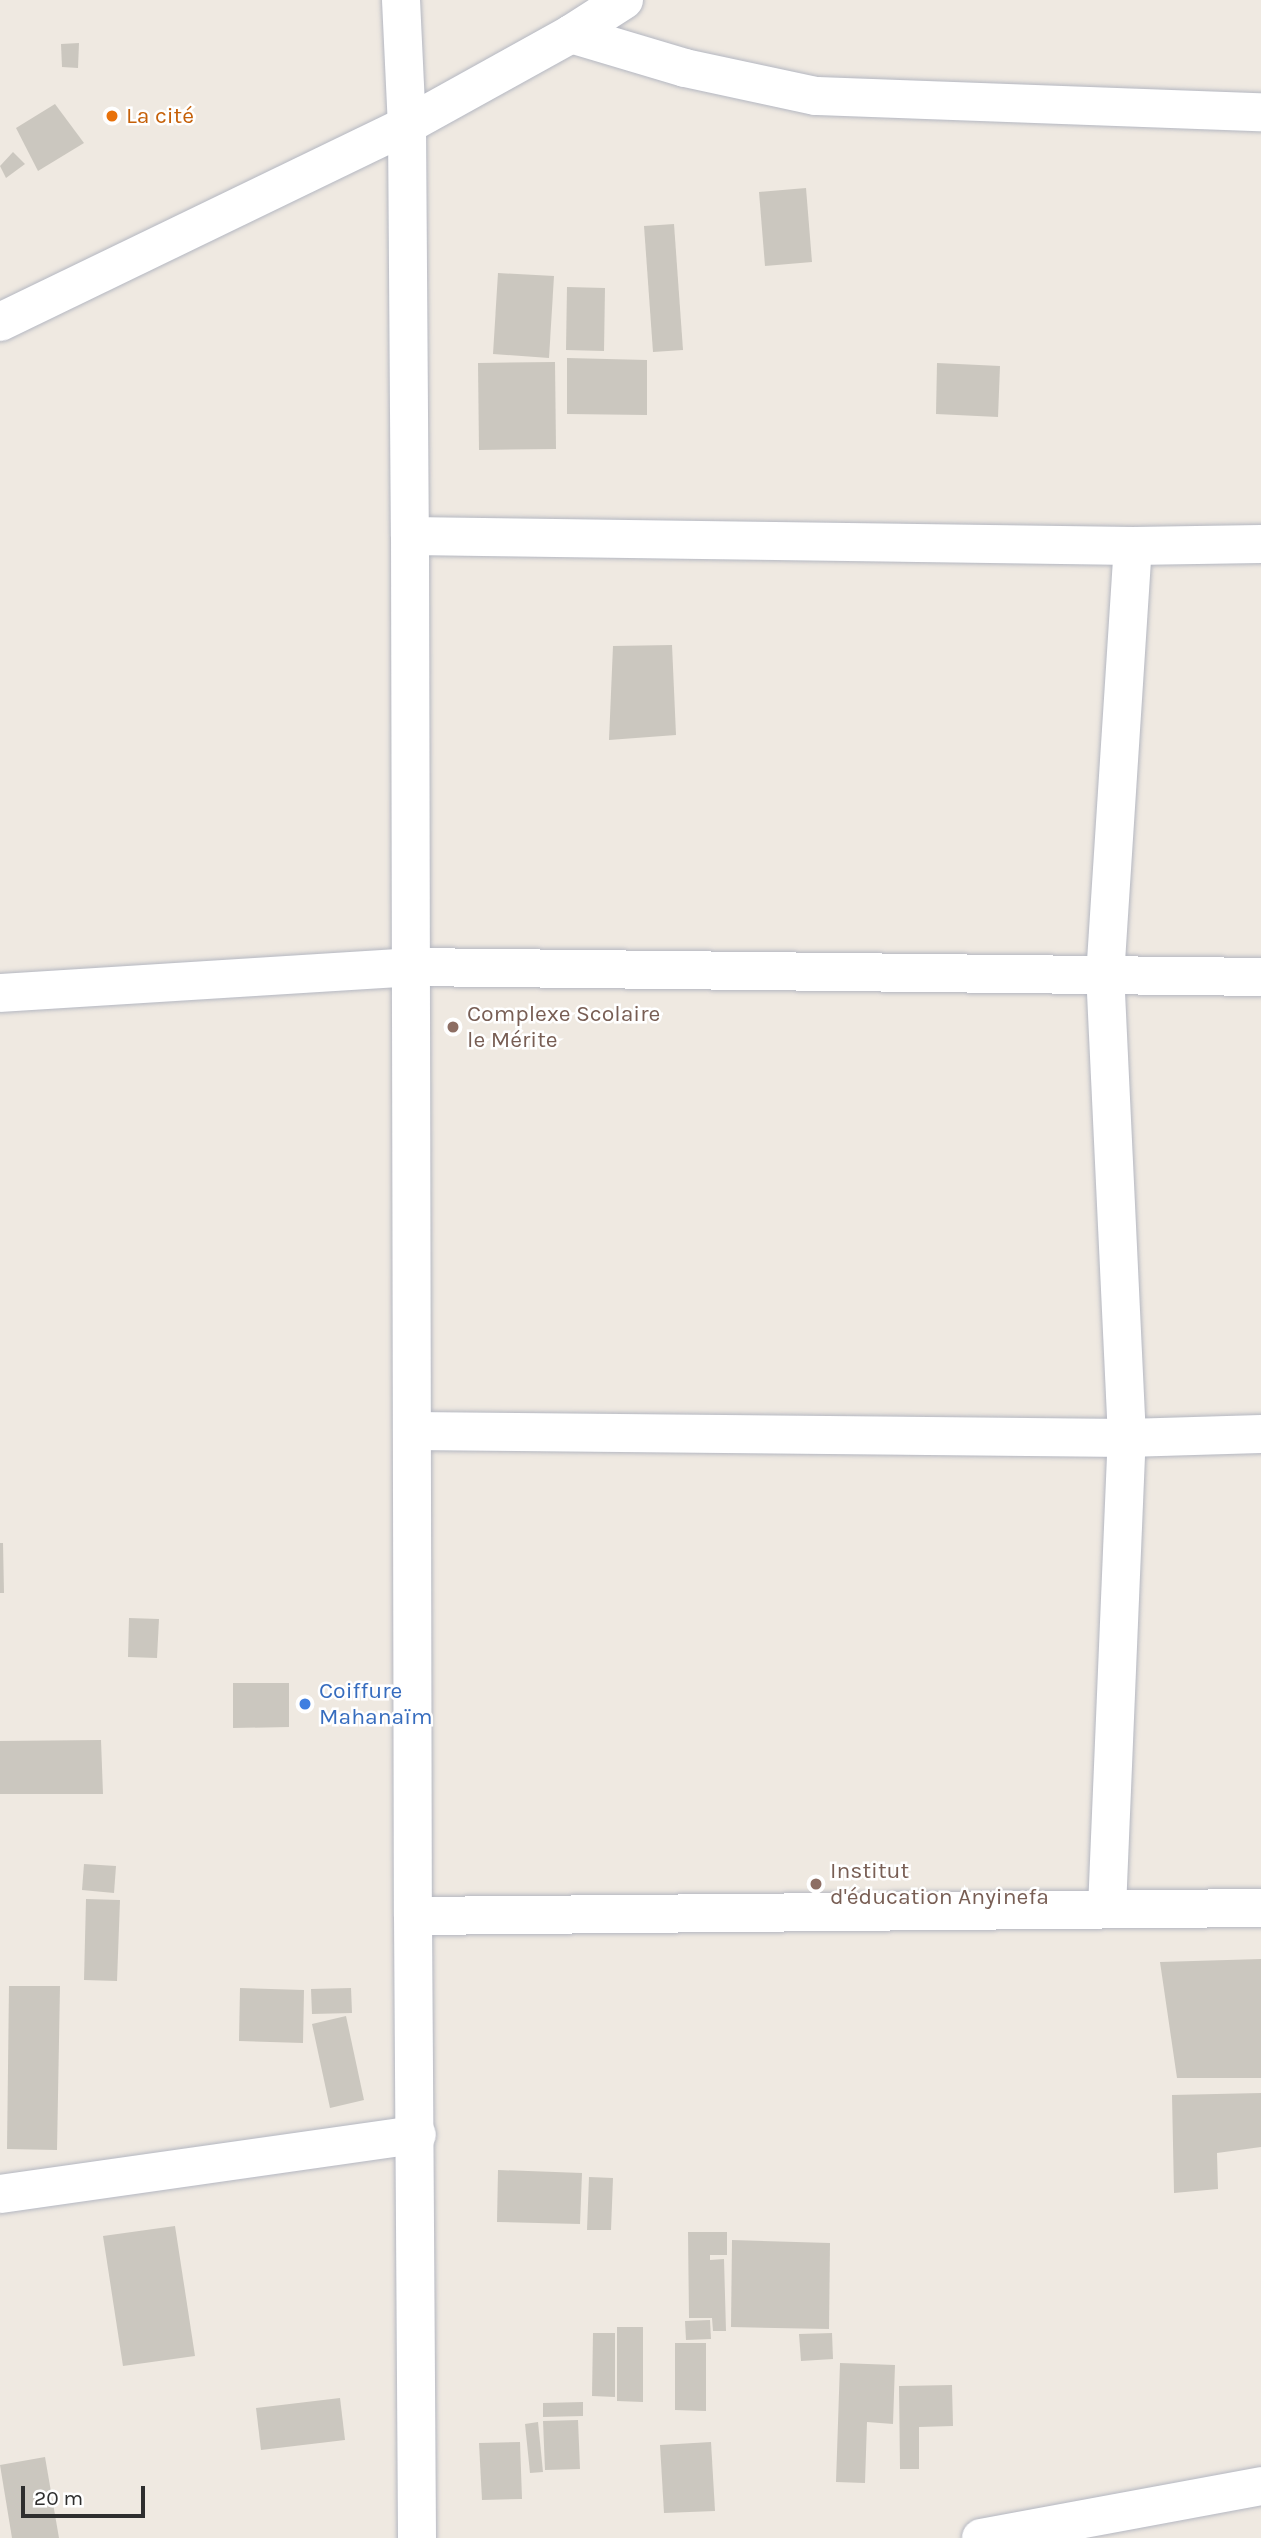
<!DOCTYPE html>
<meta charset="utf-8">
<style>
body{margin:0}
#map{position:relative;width:1261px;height:2538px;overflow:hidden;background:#efe9e1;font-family:Karla,sans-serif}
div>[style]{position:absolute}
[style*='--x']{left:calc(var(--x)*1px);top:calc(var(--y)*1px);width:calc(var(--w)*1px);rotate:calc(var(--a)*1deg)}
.building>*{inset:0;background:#cbc7bf}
.roads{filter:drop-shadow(0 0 2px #b4b7c1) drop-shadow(0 0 2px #b4b7c1)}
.minor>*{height:38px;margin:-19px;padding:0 19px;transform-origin:19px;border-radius:19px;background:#fff}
.dots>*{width:19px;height:19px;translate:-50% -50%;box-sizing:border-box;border:4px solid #fff;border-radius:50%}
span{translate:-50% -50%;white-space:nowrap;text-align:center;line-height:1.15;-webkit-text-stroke:5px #fff;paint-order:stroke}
.food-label{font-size:23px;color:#c56008}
.left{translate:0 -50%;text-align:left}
.education-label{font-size:23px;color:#785e54}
.shop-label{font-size:23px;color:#366cbe}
.scale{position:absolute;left:21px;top:2486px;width:124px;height:32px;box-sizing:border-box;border:4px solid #2e2e2e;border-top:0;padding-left:9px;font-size:21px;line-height:24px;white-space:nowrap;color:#2e2e2e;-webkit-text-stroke:5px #fff;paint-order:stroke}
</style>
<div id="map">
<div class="building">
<div style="clip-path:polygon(79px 43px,78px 68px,62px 67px,61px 44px)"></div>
<div style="clip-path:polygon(55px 104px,84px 143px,38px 171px,16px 128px)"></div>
<div style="clip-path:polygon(13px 152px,25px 164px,6px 178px,0 166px)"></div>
<div style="clip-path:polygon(806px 188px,812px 262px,765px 266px,759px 192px)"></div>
<div style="clip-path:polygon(674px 224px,683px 350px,653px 352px,644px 226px)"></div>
<div style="clip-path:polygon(498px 273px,554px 276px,549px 358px,493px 354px)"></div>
<div style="clip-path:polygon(567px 287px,605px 288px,604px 351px,566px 350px)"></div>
<div style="clip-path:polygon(567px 358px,647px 360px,647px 415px,567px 414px)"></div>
<div style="clip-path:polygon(555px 362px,556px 449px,479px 450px,478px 363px)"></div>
<div style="clip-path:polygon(937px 363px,1000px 366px,998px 417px,936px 414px)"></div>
<div style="clip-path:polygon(672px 645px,676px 735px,609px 740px,613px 646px)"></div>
<div style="clip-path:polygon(0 1543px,3px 1543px,4px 1593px,0 1593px)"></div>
<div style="clip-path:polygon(129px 1618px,159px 1619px,157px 1658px,128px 1657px)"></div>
<div style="clip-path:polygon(233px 1683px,289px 1683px,289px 1727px,233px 1728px)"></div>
<div style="clip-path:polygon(101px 1740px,103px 1794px,0 1794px,0 1741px)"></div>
<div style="clip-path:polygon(84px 1864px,116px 1866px,114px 1893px,82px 1890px)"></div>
<div style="clip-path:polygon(86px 1899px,120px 1900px,117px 1981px,84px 1980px)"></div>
<div style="clip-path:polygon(1261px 1959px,1261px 2078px,1177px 2078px,1160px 1962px)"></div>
<div style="clip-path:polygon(9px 1986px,60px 1986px,57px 2150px,7px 2149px)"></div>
<div style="clip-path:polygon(240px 1988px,304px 1990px,303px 2043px,239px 2041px)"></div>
<div style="clip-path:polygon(351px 1988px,352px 2013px,312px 2014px,311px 1989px)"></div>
<div style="clip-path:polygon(346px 2016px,364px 2100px,330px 2108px,312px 2024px)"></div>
<div style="clip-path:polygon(1261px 2093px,1261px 2147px,1217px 2153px,1218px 2189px,1174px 2193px,1172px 2095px)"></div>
<div style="clip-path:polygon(498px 2170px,582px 2173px,580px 2224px,497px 2222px)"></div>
<div style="clip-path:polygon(589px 2177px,613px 2178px,611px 2230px,587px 2230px)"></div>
<div style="clip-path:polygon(175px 2226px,195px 2356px,123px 2366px,103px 2236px)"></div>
<div style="clip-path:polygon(688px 2232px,727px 2232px,727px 2255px,710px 2255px,710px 2260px,724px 2259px,726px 2331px,713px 2331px,712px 2318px,689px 2318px)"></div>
<div style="clip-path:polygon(732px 2240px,830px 2243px,829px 2329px,731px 2327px)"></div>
<div style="clip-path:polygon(710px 2320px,711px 2339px,686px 2340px,685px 2321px)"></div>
<div style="clip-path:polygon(617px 2327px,643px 2327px,643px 2402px,617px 2401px)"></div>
<div style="clip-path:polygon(593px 2333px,615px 2333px,615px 2397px,592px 2396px)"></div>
<div style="clip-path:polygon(832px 2333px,833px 2359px,801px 2361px,799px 2334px)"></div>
<div style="clip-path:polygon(675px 2343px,706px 2343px,706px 2411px,675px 2410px)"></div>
<div style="clip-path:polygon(840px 2363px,895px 2365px,893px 2424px,867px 2422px,865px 2483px,836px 2482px)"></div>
<div style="clip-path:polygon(952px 2385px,953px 2426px,919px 2427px,919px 2469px,900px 2469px,899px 2386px)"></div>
<div style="clip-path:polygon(340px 2398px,345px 2440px,261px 2450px,256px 2408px)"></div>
<div style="clip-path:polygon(583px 2402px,583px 2416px,543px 2417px,543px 2403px)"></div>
<div style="clip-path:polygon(578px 2420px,580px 2469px,545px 2470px,543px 2421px)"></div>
<div style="clip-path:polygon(538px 2422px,543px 2472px,530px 2473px,525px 2424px)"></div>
<div style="clip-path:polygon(520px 2442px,522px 2499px,482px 2500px,479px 2443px)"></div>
<div style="clip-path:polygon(711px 2442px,715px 2511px,664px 2513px,660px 2445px)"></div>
<div style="clip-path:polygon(45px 2457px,59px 2538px,12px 2538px,0 2465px)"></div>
</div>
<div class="roads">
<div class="minor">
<div style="--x:401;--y:0;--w:125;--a:87.3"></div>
<div style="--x:407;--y:125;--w:411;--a:89.6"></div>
<div style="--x:410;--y:536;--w:1380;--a:89.88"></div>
<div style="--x:413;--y:1916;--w:622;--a:89.63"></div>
<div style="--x:571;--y:34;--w:119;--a:16.6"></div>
<div style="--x:685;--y:68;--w:134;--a:12.1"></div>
<div style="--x:816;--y:96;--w:445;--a:2.1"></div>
<div style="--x:0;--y:322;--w:452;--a:-25.8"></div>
<div style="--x:407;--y:125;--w:188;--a:-29"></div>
<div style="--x:571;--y:34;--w:63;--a:-32.7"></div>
<div style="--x:410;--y:536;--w:723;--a:0.79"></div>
<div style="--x:1133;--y:546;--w:128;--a:-0.9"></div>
<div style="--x:0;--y:993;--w:412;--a:-3.6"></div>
<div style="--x:411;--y:967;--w:850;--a:0.67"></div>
<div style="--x:413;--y:1431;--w:714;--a:0.56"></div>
<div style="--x:1127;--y:1438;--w:134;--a:-1.7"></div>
<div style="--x:1107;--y:1909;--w:471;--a:-87.6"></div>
<div style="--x:1127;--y:1438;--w:462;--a:-92.7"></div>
<div style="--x:1105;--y:977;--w:432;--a:-86.3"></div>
<div style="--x:413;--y:1916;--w:848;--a:-0.54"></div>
<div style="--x:0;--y:2194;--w:421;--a:-8.1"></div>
<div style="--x:981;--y:2538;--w:285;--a:-10.5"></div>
</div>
</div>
<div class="dots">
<div style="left:112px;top:116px;background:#e8710a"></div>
<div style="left:453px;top:1027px;background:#8d6e63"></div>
<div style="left:305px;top:1704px;background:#3f7fe0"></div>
<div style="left:816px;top:1884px;background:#8d6e63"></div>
</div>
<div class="food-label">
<span class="left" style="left:126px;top:116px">La cité</span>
</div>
<div class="education-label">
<span class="left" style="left:467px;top:1027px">Complexe Scolaire<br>le Mérite</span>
<span class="left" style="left:830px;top:1884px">Institut<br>d'éducation Anyinefa</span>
</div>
<div class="shop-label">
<span class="left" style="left:319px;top:1704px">Coiffure<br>Mahanaïm</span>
</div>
<div class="scale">20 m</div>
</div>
